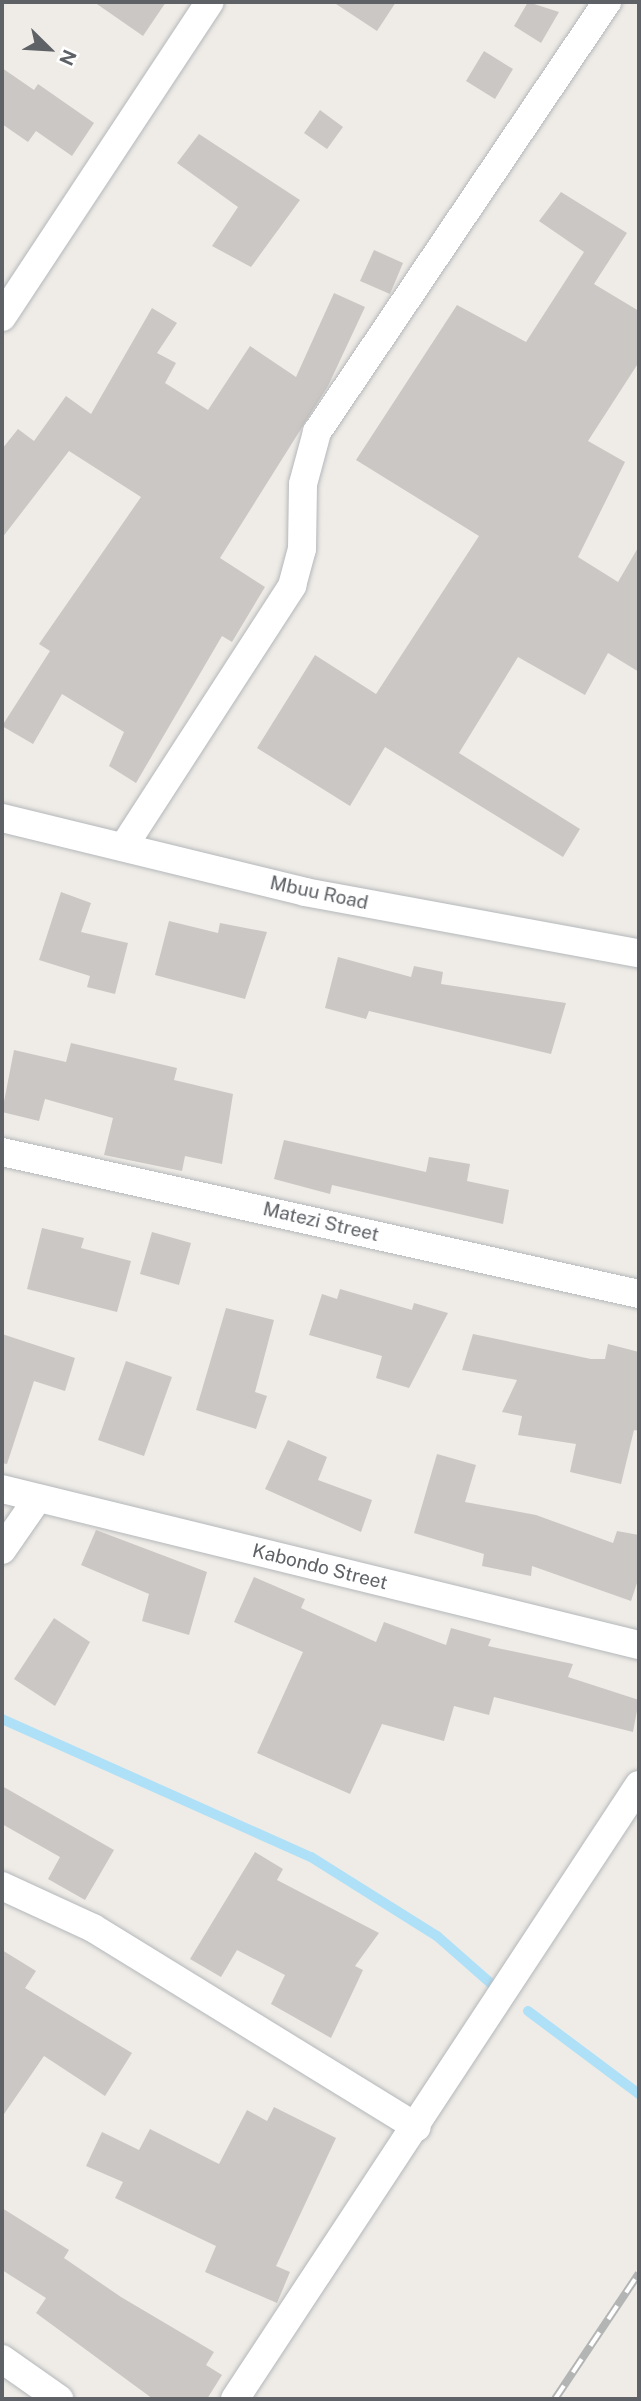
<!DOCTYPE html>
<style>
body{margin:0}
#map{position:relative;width:641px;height:2401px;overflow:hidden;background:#efece7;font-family:"Public Sans",sans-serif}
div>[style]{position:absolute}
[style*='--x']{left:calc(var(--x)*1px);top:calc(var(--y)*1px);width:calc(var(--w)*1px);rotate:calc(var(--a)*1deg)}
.stream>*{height:10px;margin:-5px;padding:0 5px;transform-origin:5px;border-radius:5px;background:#aee0f8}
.building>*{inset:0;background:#cbc7c4}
.roads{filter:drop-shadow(0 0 2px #b4b7ba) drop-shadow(0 0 2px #b4b7ba)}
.street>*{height:28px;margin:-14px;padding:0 14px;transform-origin:14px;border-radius:14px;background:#fff}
.rail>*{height:8px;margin-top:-4px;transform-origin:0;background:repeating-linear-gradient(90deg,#fff 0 16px,#b3b4b4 0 32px);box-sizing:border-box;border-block:2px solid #b3b4b4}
span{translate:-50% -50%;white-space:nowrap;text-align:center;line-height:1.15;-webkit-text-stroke:6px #fff;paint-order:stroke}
.street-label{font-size:19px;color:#5e6266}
.frame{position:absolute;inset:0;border:4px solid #5e6266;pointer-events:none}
.north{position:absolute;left:14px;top:14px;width:70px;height:70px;-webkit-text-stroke:5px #fff;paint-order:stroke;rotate:114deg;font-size:19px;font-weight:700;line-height:28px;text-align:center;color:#5e6266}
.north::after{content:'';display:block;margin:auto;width:24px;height:32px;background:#5e6266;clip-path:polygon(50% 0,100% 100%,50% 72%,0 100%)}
</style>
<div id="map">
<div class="stream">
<div style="--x:2;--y:1719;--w:338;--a:24.1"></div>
<div style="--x:311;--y:1857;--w:149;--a:32.1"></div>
<div style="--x:437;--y:1936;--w:76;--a:41.3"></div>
<div style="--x:528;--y:2011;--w:139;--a:36.8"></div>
</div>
<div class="building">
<div style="clip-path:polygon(94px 2px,166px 2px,143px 36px)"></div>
<div style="clip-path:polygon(333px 2px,396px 2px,377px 31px)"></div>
<div style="clip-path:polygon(528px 2px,559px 12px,541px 43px,514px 26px)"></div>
<div style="clip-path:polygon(484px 51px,513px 69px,495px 99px,466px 81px)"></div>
<div style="clip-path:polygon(2px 68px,34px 90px,38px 84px,94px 123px,72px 156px,36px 131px,28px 142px,2px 124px)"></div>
<div style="clip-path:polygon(320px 110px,343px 127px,327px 149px,304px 133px)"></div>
<div style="clip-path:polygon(199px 134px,300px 200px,251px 267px,212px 246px,238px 207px,177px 163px)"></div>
<div style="clip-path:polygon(561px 192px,627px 233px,594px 284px,639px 311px,639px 362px,588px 441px,625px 462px,578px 557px,618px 582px,639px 546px,639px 672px,608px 653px,585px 695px,518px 657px,459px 753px,580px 829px,563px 857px,385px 747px,350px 806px,257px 748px,315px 655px,376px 694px,479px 536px,356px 460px,457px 305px,526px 342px,584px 252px,539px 221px)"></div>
<div style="clip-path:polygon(374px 250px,403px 263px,390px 294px,360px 281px)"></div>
<div style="clip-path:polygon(334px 293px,365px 307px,328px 386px,220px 558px,265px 587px,232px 642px,222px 636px,136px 783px,109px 766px,124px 732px,62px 694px,33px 744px,2px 726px,50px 651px,39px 644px,141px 497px,69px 451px,2px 538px,2px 449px,18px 429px,34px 441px,66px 396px,91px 414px,152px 308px,177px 323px,157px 353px,176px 363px,165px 383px,208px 410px,250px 346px,296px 377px)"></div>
<div style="clip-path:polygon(61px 892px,91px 903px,81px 932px,128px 943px,115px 994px,87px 987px,90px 976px,39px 960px)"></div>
<div style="clip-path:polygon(169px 921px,218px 933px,220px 923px,267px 932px,245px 999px,155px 975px)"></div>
<div style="clip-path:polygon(338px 957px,411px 977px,414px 966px,443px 972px,441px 984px,566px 1003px,551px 1054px,369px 1011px,366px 1019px,325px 1008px)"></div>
<div style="clip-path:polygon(71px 1043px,177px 1068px,174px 1080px,233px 1094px,222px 1164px,185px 1156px,182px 1171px,104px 1155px,113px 1118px,45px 1099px,39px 1121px,2px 1112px,14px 1050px,66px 1062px)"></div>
<div style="clip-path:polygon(284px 1140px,426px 1172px,429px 1157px,470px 1164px,467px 1181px,509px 1190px,503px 1224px,332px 1185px,330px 1194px,274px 1179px)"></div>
<div style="clip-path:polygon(42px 1228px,84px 1238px,81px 1248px,131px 1261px,117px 1312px,27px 1289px)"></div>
<div style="clip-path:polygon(152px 1232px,191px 1243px,179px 1285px,140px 1274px)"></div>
<div style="clip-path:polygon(340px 1289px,412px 1310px,414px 1303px,448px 1313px,409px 1388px,376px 1378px,382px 1356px,309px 1335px,322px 1294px,337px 1299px)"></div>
<div style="clip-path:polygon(226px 1308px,274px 1320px,255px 1392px,267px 1396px,256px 1429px,196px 1410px)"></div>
<div style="clip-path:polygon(2px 1334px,75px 1358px,65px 1391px,34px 1381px,7px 1464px,2px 1463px)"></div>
<div style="clip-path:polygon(473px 1334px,591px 1359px,605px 1359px,608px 1344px,639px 1352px,639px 1431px,634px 1430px,621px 1484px,570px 1472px,576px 1444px,518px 1435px,522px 1416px,502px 1412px,517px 1380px,462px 1370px)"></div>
<div style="clip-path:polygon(126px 1361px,172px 1377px,144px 1456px,98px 1440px)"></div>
<div style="clip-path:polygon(288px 1440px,327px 1457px,318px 1480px,372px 1500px,361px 1532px,265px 1489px)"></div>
<div style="clip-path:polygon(437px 1454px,476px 1465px,465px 1502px,536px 1515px,613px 1543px,617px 1531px,639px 1535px,639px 1577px,631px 1601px,532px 1566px,531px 1576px,482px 1566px,484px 1554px,414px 1533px)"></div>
<div style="clip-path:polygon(96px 1530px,207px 1572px,189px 1635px,142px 1621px,149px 1594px,81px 1565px)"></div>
<div style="clip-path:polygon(254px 1577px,305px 1599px,301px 1608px,376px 1642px,384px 1622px,446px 1645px,451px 1628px,491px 1639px,488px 1646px,573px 1664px,568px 1677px,639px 1700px,633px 1732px,494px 1697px,489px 1715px,454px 1706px,444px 1741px,382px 1724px,350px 1794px,257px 1753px,303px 1652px,234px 1622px)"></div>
<div style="clip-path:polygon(54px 1618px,90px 1642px,55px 1706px,14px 1679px)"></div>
<div style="clip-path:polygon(2px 1786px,114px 1850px,85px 1900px,48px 1879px,60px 1857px,2px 1824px)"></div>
<div style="clip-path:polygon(255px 1852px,283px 1869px,277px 1880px,379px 1933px,355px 1966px,363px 1970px,331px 2038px,271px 2004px,285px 1975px,237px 1950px,221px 1977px,190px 1959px)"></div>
<div style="clip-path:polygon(2px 1950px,36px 1971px,25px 1988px,132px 2053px,105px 2096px,44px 2056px,2px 2117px)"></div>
<div style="clip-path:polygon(274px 2107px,336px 2138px,276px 2266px,290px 2272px,277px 2303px,205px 2272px,216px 2246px,115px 2198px,123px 2182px,86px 2166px,102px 2132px,139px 2150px,150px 2129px,219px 2164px,247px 2110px,267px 2121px)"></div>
<div style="clip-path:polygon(2px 2208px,69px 2250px,64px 2258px,121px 2297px,214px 2352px,206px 2365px,222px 2375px,207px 2399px,153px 2399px,36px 2313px,46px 2298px,2px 2270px)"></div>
</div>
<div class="roads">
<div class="street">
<div style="--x:2;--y:317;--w:377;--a:-56.6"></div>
<div style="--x:2;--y:818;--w:312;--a:13.7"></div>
<div style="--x:305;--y:892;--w:340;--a:10.4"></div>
<div style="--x:124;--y:846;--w:310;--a:-57.1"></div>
<div style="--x:292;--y:586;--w:38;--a:-75"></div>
<div style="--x:302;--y:549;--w:65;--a:-89.1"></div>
<div style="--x:303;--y:484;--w:54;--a:-74.9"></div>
<div style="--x:317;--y:432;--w:519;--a:-56"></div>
<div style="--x:2;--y:1152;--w:653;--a:12.57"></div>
<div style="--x:2;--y:1489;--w:656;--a:13.76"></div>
<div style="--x:2;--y:1550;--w:63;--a:-55.3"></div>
<div style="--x:2;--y:1886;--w:100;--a:24.8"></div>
<div style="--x:93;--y:1928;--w:380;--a:31.6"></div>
<div style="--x:2;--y:2359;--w:70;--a:35.1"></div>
<div style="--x:235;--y:2399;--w:735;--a:-56.66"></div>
</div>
</div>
<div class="rail">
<div style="--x:555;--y:2399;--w:151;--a:-56.3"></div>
</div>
<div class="street-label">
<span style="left:319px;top:893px;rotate:12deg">Mbuu Road</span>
<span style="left:321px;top:1222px;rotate:13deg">Matezi Street</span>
<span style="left:320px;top:1567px;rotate:14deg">Kabondo Street</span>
</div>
<div class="frame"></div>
<div class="north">N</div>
</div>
